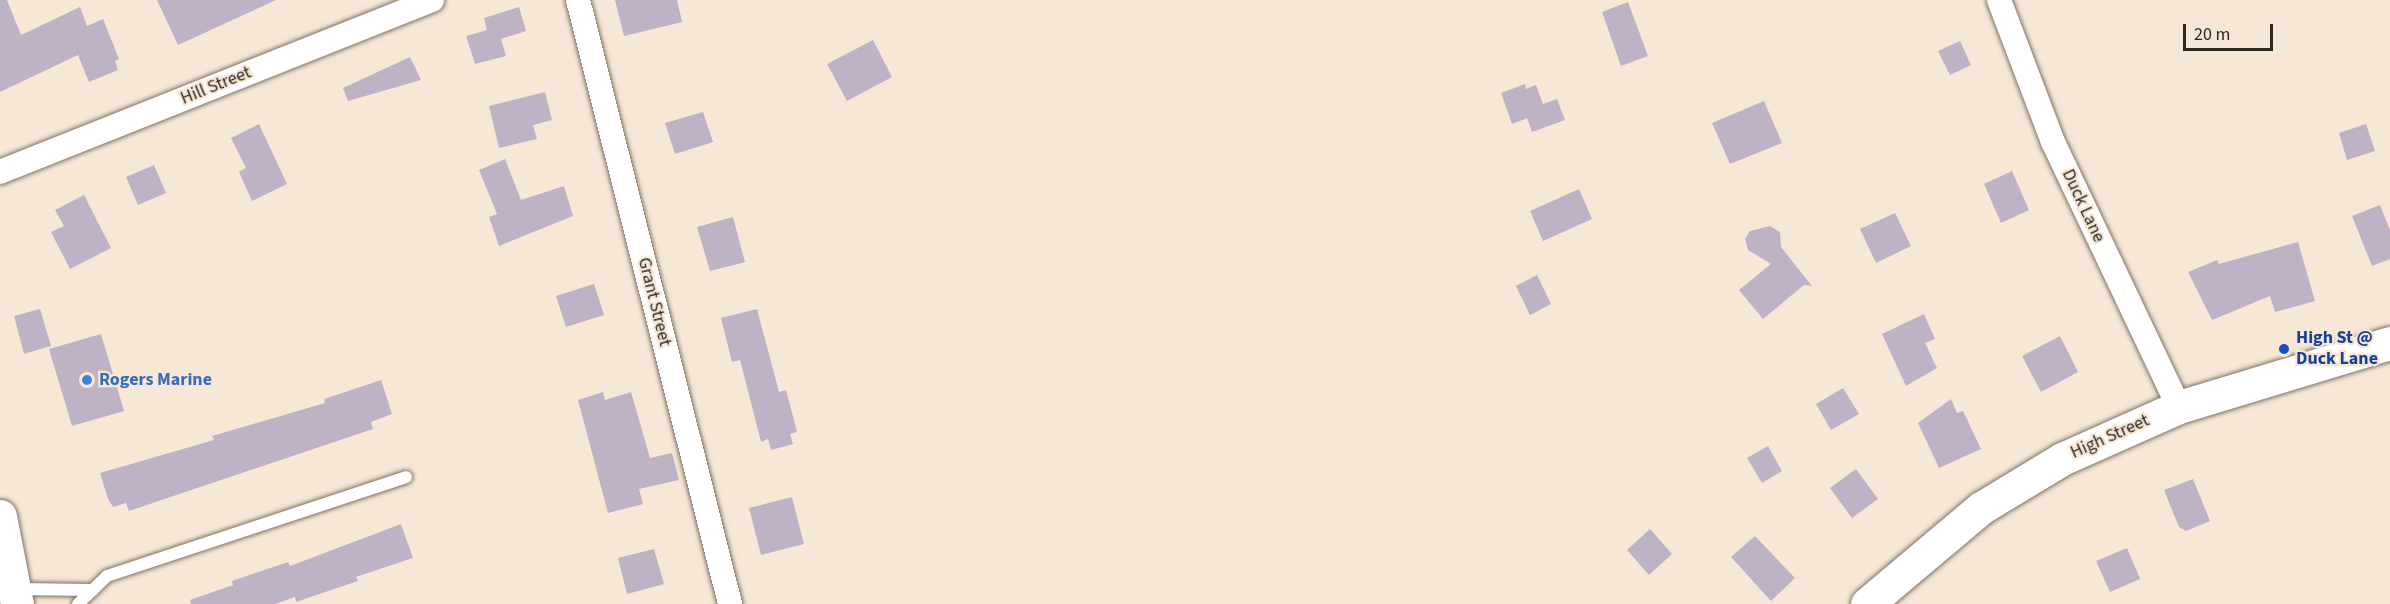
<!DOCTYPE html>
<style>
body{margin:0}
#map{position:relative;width:2390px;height:604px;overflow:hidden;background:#f6e7d7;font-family:"Source Sans 3",sans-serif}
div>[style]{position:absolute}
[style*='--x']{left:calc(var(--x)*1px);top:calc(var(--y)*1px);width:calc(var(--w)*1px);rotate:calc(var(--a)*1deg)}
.building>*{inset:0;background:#beb3c4}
.roads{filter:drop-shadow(0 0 2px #7f7163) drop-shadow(0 0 2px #7f7163)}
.lane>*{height:12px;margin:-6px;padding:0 6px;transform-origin:6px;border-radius:6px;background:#fff}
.street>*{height:24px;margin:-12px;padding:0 12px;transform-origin:12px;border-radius:12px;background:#fff}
.secondary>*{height:33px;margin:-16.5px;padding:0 16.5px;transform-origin:16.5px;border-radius:16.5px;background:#fff}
.dots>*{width:16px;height:16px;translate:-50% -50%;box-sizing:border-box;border:3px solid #f6e7d7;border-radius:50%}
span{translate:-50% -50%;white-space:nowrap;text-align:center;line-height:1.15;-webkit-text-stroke:4.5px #f6e7d7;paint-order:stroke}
.street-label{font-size:18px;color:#2d2822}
.transit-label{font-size:18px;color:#164399;font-weight:700}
.left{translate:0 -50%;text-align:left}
.shop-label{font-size:18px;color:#366cbe;font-weight:700}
.scale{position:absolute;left:2183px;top:24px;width:90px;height:27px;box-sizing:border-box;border:3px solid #2d2822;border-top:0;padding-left:8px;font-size:18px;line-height:21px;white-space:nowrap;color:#2d2822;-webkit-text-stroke:4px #f6e7d7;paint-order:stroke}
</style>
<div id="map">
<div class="building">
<div style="clip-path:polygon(0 0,7px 0,21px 35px,80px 7px,87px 26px,103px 19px,119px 59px,115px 61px,118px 70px,89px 82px,78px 55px,0 92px)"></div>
<div style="clip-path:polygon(157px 0,276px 0,178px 45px)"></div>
<div style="clip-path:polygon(615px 0,677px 0,682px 22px,624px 36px)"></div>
<div style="clip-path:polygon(1628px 2px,1648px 56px,1621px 66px,1602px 12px)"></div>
<div style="clip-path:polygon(519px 7px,526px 31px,501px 39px,506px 56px,475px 64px,466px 36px,487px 30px,484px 18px)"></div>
<div style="clip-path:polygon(873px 40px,892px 77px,847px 101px,827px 64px)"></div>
<div style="clip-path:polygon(1960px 41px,1971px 65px,1950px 75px,1938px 51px)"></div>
<div style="clip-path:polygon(410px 57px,421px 80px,348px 101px,343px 88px)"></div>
<div style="clip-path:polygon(1525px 84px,1526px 89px,1536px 85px,1543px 104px,1557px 99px,1565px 120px,1532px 132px,1527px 118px,1512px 124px,1501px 93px)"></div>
<div style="clip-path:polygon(545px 92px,552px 120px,533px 125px,537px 139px,499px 148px,489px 106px)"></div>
<div style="clip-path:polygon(1764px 101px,1782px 143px,1730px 164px,1712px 123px)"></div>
<div style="clip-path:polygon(703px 112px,713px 142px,675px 154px,665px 123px)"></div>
<div style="clip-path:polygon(259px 124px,287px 184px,252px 201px,239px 172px,246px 168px,231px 138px)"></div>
<div style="clip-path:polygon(2366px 124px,2375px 151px,2347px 160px,2339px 133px)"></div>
<div style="clip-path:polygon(505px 159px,521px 200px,564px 186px,573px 216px,499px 246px,489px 217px,497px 214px,479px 170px)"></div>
<div style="clip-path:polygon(154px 165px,166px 193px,138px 205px,126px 177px)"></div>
<div style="clip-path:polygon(2012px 171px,2029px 210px,2001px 223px,1984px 184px)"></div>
<div style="clip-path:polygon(1579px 189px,1592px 219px,1543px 241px,1530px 211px)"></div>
<div style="clip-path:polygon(84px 195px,111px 248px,70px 269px,51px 232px,64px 226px,55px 210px)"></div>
<div style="clip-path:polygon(2380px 205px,2390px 230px,2390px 259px,2372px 266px,2352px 216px)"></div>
<div style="clip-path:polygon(1895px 213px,1911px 246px,1876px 263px,1860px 229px)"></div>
<div style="clip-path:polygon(733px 217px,745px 262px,710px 271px,697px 227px)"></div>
<div style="clip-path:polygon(1770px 226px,1780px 232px,1781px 247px,1812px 286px,1804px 285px,1763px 319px,1739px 290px,1771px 264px,1748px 250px,1745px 239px,1750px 231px)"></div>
<div style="clip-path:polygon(2298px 242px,2315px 301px,2275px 312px,2270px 296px,2212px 320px,2188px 272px,2217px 260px,2219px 264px)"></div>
<div style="clip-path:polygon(1537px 275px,1551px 304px,1530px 315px,1516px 286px)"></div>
<div style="clip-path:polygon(594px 284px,604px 315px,566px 327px,556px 296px)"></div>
<div style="clip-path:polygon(40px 309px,51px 346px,24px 354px,14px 316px)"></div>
<div style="clip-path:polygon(757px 309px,779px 392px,786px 390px,797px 432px,790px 434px,793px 444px,771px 450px,768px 439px,761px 442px,740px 360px,732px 362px,721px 318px)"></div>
<div style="clip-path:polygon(1924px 314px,1935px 339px,1925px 343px,1937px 368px,1906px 386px,1882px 334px)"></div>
<div style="clip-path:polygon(101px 334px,124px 411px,72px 426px,49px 349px)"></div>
<div style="clip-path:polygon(2060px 336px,2078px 372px,2041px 392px,2022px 356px)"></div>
<div style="clip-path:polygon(381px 380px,392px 414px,371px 422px,373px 429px,129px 511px,126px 503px,113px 507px,108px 499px,100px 473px,214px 440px,212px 436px,325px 403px,324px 399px)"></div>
<div style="clip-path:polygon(1843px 388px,1859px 414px,1831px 430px,1816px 404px)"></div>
<div style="clip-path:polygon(603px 392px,605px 400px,631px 392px,650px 458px,672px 453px,679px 480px,639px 489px,643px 504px,608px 513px,578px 400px)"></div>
<div style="clip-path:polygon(1951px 399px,1957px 413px,1963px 411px,1981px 449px,1939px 468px,1918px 423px)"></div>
<div style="clip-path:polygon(1768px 446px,1782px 471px,1762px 483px,1747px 458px)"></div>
<div style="clip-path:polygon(1856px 469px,1878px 499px,1852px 518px,1830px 488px)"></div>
<div style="clip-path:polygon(2193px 479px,2210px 521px,2186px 531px,2179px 527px,2164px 490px)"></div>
<div style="clip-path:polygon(792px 497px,804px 544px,761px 555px,749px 508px)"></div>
<div style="clip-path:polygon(401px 524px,413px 558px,356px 577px,358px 581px,296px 602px,295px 597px,275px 604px,191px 604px,190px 600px,233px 585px,232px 581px,288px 562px,290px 566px)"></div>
<div style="clip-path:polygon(1650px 529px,1672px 554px,1649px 575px,1627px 550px)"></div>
<div style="clip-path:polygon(1755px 536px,1795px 578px,1771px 601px,1731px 557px)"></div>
<div style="clip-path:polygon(2127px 548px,2140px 579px,2110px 592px,2096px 561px)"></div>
<div style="clip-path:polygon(654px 549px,664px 584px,627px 594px,618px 558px)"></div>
</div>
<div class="roads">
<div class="lane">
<div style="--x:16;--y:589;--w:77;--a:0.7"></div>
<div style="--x:78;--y:604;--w:40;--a:-44"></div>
<div style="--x:107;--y:576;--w:315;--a:-18.3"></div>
</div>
<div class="street">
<div style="--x:578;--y:0;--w:623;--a:75.87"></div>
<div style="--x:1999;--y:0;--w:152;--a:69.2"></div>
<div style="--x:2053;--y:142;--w:293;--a:64.6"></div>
<div style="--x:0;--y:172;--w:465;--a:-21.7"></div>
</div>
<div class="secondary">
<div style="--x:0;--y:516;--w:90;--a:79.1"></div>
<div style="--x:1867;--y:604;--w:149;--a:-40.1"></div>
<div style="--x:1981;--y:508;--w:95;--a:-31.2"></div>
<div style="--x:2062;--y:459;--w:128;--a:-24"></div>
<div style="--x:2179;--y:407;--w:220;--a:-16.9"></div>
</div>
</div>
<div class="dots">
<div style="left:2284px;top:349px;background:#1a4fb4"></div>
<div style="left:87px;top:380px;background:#3f7fe0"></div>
</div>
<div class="street-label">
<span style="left:216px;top:86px;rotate:-22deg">Hill Street</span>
<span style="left:2083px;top:206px;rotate:65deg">Duck Lane</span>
<span style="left:654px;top:302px;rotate:76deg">Grant Street</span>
<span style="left:2110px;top:437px;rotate:-24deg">High Street</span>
</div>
<div class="transit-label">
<span class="left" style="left:2296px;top:349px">High St @<br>Duck Lane</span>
</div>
<div class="shop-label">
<span class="left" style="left:99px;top:380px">Rogers Marine</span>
</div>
<div class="scale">20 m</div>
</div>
